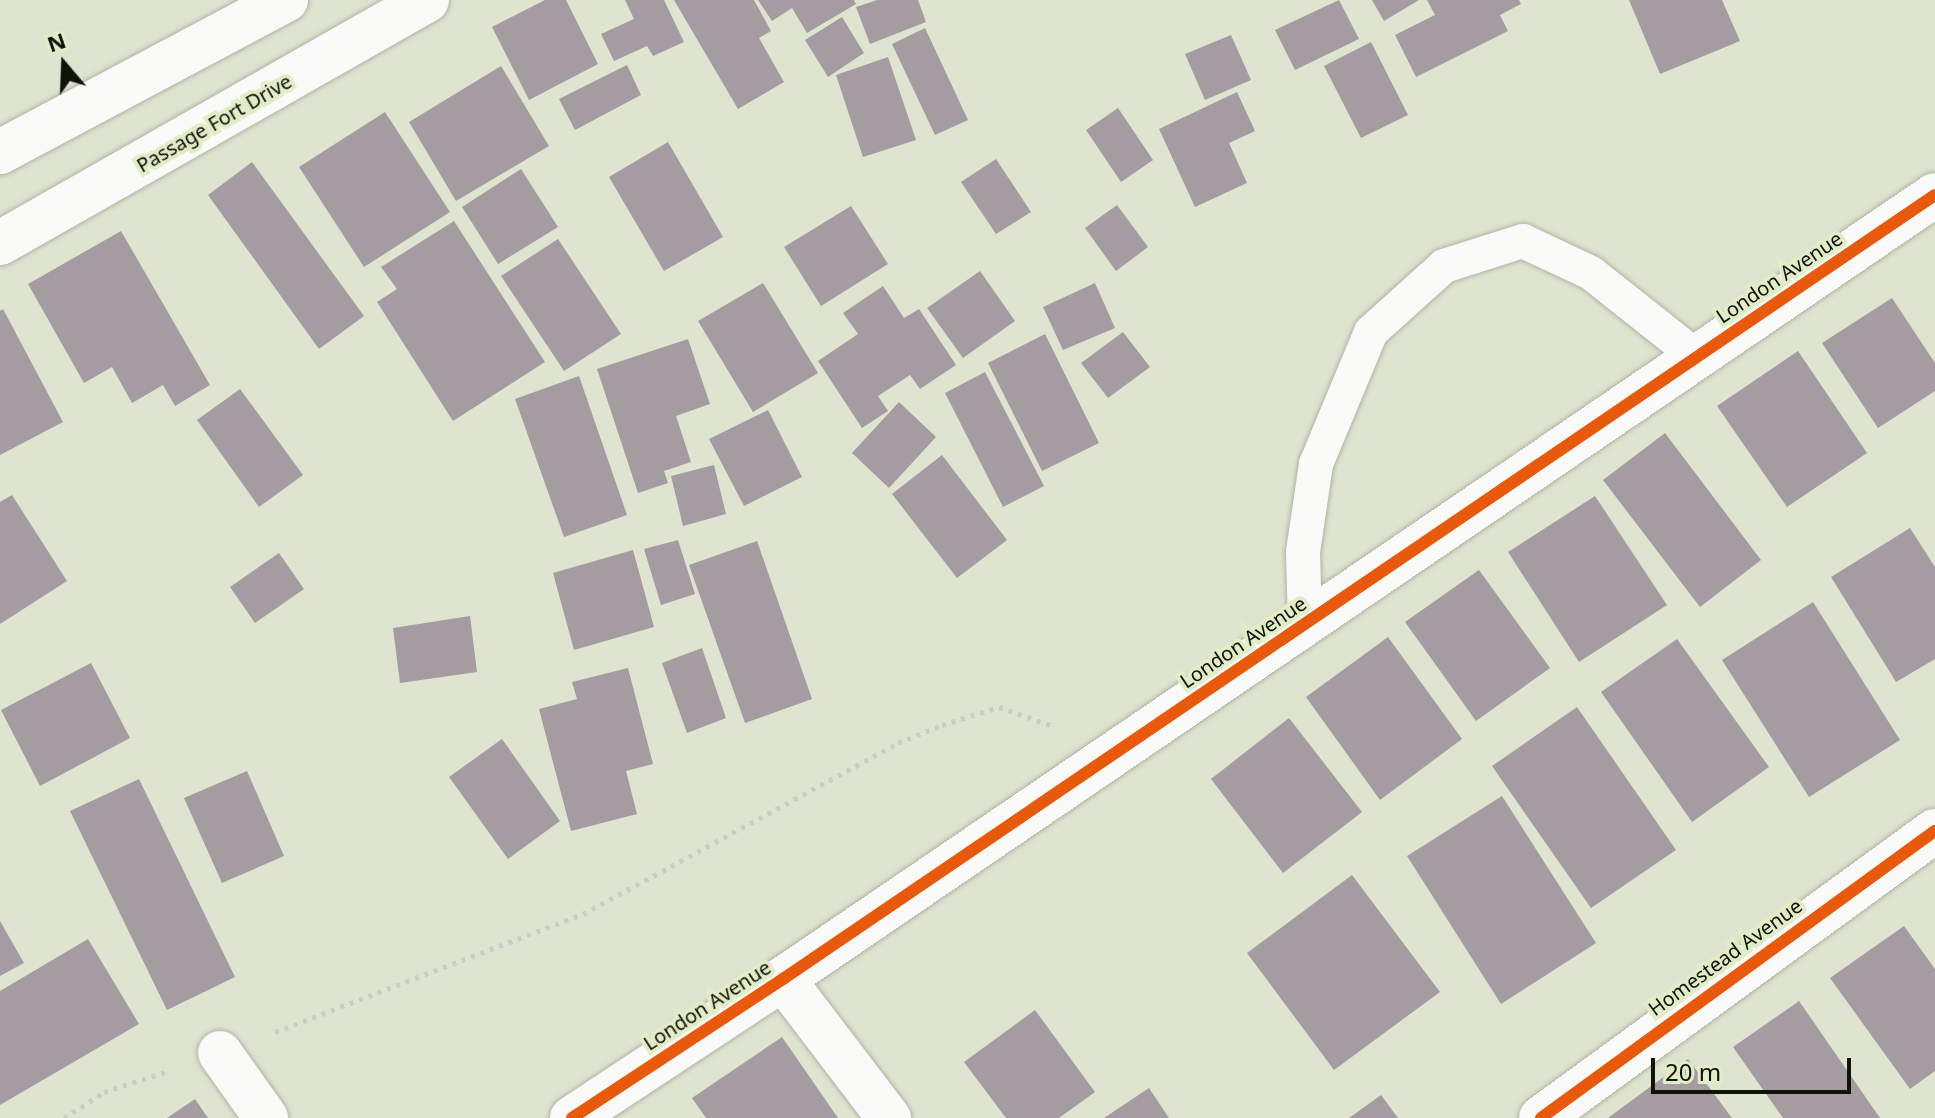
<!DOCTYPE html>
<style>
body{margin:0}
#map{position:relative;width:1935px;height:1118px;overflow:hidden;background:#dee4d0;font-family:"Noto Sans",sans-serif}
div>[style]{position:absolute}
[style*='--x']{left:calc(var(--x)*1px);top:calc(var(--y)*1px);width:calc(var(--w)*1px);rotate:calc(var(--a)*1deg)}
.building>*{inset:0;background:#a49ca1}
.path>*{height:5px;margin-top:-2.5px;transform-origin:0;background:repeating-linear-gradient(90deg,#caccc6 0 4px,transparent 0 10px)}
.roads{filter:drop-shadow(0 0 2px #b0b4a5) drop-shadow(0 0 2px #b0b4a5)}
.lane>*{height:34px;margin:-17px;padding:0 17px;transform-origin:17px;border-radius:17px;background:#fafbf8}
.street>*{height:44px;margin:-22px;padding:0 22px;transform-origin:22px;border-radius:22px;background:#fafbf8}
.secondary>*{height:44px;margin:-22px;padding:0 22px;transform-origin:22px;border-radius:22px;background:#fafbf8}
.cycleway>*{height:12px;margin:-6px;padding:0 6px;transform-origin:6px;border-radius:6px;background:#e8590c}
span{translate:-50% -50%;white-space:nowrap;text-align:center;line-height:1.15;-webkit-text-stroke:8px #e1ecc8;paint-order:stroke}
.street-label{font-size:20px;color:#101307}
.north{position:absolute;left:24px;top:24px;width:80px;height:80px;-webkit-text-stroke:6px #e1ecc8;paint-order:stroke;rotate:341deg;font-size:22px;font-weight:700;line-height:32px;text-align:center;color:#101307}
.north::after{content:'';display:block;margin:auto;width:28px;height:36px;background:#101307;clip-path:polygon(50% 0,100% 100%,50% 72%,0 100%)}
.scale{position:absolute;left:1651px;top:1058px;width:200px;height:36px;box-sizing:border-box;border:4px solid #101307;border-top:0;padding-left:10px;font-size:24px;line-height:28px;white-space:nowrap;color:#101307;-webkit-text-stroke:6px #e1ecc8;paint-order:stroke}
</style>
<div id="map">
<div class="building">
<div style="clip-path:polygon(545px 0,566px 0,598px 64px,529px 100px,492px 27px)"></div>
<div style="clip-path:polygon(625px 0,664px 0,684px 42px,653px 56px,647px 46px,614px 61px,601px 34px,634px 19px)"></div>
<div style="clip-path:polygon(674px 0,754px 0,771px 31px,759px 38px,784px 82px,738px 109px)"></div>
<div style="clip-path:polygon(758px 0,854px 0,856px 4px,807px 33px,792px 8px,772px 21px)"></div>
<div style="clip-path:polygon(877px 0,918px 0,926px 22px,870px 44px,856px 7px)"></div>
<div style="clip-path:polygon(1339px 0,1359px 39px,1295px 70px,1275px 30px)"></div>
<div style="clip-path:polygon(1372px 0,1419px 0,1384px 21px)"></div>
<div style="clip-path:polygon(1427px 0,1519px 0,1521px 4px,1500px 15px,1508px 31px,1416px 77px,1395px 35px,1435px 15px)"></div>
<div style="clip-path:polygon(1629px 0,1722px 0,1740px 41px,1660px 74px)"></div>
<div style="clip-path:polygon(842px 17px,864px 53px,828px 77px,805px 40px)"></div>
<div style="clip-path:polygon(925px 28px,968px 120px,935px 135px,892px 44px)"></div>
<div style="clip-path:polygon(1231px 35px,1251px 80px,1205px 100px,1185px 54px)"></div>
<div style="clip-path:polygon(1371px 42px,1408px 115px,1361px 138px,1324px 66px)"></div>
<div style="clip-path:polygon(888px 57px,916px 140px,863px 157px,836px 75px)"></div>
<div style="clip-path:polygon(627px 65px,641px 95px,575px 130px,559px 99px)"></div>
<div style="clip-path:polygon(501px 66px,549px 146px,456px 201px,409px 122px)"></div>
<div style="clip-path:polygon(1237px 92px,1255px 131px,1229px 143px,1247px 183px,1195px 207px,1159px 129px)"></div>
<div style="clip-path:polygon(1118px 108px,1153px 160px,1121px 182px,1086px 130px)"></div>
<div style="clip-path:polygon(385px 112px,450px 212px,364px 267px,299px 167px)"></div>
<div style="clip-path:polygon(668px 142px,723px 237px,664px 271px,609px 177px)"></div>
<div style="clip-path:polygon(996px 159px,1031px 212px,996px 234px,961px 182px)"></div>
<div style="clip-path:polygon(252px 162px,364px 316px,319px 349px,208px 195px)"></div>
<div style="clip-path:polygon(521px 169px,558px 227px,498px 264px,462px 207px)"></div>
<div style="clip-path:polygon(1117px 205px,1148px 247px,1116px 271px,1085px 228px)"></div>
<div style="clip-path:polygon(851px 206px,888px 264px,821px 306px,784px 247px)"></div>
<div style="clip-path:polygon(454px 221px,545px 362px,453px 421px,377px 302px,397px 289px,381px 267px)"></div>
<div style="clip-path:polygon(121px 231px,210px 385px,175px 406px,163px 385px,132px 403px,112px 367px,84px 383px,28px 284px)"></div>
<div style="clip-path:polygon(558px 239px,621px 334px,564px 371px,501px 276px)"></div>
<div style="clip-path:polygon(980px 271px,1015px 321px,963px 358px,927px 308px)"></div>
<div style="clip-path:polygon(763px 283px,818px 373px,753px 412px,698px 321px)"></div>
<div style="clip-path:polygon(1095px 283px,1115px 328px,1063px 350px,1043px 307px)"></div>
<div style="clip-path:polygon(883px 286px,904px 318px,919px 309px,956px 365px,920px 389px,910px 375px,878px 396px,888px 411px,862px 428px,818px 361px,858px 334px,843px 313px)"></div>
<div style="clip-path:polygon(1892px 298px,1935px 363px,1935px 391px,1878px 428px,1822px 343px)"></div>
<div style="clip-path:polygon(3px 309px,63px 422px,0 455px,0 311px)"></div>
<div style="clip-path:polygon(1123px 332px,1150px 367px,1108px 398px,1081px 363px)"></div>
<div style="clip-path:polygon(1045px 334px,1099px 443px,1042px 471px,988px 363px)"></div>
<div style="clip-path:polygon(688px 339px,710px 404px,676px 416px,691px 462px,664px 471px,668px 483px,638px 493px,597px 369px)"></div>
<div style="clip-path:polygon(1798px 351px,1867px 453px,1787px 507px,1717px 406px)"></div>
<div style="clip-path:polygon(985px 372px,1044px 486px,1003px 507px,945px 393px)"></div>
<div style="clip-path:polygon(579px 376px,627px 515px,564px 537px,515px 399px)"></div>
<div style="clip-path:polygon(240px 389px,303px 475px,259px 507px,197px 420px)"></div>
<div style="clip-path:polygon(899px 402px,936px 437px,889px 488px,852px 453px)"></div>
<div style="clip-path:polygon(768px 410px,802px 477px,744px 506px,709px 439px)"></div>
<div style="clip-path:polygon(1665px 433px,1761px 560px,1700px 607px,1603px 480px)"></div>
<div style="clip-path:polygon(942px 455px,1007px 540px,957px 578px,892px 494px)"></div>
<div style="clip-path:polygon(714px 465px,726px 514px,683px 526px,671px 476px)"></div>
<div style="clip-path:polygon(12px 495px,67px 581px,0 624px,0 502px)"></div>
<div style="clip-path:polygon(1595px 496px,1667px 605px,1579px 662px,1508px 552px)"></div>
<div style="clip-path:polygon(1910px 528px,1935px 567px,1935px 659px,1896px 682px,1831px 577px)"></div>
<div style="clip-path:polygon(678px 540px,695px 594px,661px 605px,644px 549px)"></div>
<div style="clip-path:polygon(757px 541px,812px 699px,745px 723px,689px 565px)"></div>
<div style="clip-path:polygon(633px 550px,654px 627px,574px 650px,553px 573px)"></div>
<div style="clip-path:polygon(279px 553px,304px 589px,255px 623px,230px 587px)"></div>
<div style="clip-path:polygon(1479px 570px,1550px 668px,1476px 721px,1405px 622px)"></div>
<div style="clip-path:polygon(1813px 602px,1900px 740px,1809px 797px,1722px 660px)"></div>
<div style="clip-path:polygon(470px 616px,477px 672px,400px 683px,393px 628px)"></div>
<div style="clip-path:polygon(1388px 637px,1462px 739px,1380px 800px,1306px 697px)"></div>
<div style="clip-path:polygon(1677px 639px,1769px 767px,1692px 822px,1601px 692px)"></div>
<div style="clip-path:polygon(702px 648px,726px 718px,687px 733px,662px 663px)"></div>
<div style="clip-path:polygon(91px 663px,130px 738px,40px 786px,1px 710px)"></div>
<div style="clip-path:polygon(628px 668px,653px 764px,626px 771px,637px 814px,571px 831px,539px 709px,577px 699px,572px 682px)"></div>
<div style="clip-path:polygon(1577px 707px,1676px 850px,1591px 908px,1492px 766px)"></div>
<div style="clip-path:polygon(1289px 718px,1362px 812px,1283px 873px,1211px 779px)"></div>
<div style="clip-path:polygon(502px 739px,560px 821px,508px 859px,449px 777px)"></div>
<div style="clip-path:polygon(247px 771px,284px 856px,222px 883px,184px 798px)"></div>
<div style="clip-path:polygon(139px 779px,235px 977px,167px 1010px,70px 811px)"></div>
<div style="clip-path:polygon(1502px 796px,1596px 943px,1501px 1004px,1407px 856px)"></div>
<div style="clip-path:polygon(1352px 875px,1440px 992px,1334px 1070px,1247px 953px)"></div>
<div style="clip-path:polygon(0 921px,24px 963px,0 976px)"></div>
<div style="clip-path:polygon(1904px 926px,1935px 969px,1935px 1071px,1910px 1089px,1830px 978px)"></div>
<div style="clip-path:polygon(88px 939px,139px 1024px,0 1105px,0 991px)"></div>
<div style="clip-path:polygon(1799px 1001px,1880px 1118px,1783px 1118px,1733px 1047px)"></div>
<div style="clip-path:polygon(1035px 1010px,1095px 1092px,1059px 1118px,1006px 1118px,964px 1062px)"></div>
<div style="clip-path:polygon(782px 1037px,838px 1118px,706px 1118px,692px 1098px)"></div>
<div style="clip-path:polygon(1688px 1059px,1732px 1118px,1608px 1118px)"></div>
<div style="clip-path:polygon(1149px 1088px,1169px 1118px,1104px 1118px)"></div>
<div style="clip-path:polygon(1381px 1095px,1398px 1118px,1349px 1118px)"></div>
<div style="clip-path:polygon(195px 1099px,208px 1118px,167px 1118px)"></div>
</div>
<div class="path">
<div style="--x:275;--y:1032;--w:330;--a:-21"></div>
<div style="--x:583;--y:914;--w:358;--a:-28.5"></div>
<div style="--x:898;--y:743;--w:48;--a:-22.2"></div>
<div style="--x:942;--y:725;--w:60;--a:-17.5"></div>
<div style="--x:999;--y:707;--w:57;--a:19.4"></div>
<div style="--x:64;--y:1118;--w:48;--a:-33"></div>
<div style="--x:104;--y:1092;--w:67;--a:-18.2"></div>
</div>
<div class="roads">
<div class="lane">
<div style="--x:1305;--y:624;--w:72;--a:-91.6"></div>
<div style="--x:1303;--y:552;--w:89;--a:-81.6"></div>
<div style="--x:1316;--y:464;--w:143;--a:-67.4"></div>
<div style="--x:1371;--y:332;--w:98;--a:-42.1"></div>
<div style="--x:1444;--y:266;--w:83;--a:-17.6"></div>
<div style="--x:1523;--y:241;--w:75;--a:25.2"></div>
<div style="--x:1591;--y:273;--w:135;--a:38.4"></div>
</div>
<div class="street">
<div style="--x:783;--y:979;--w:175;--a:52.7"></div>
<div style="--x:220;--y:1053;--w:80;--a:54.7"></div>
<div style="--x:572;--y:1118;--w:253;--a:-33.4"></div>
<div style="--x:783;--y:979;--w:1393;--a:-34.24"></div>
<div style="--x:1541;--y:1118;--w:487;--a:-36.1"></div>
</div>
<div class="secondary">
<div style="--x:0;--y:152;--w:324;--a:-28"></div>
<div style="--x:0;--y:243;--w:491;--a:-29.6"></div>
</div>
</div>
<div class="cycleway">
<div style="--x:572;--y:1118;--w:253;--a:-33.4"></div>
<div style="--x:783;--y:979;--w:1393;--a:-34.24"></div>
<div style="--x:1541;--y:1118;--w:487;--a:-36.1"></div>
</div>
<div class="street-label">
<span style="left:214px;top:123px;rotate:-30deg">Passage Fort Drive</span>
<span style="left:1779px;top:277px;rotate:-34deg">London Avenue</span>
<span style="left:1243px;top:642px;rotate:-34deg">London Avenue</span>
<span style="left:1725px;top:957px;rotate:-36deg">Homestead Avenue</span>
<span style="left:707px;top:1005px;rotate:-33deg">London Avenue</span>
</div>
<div class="north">N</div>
<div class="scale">20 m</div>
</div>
